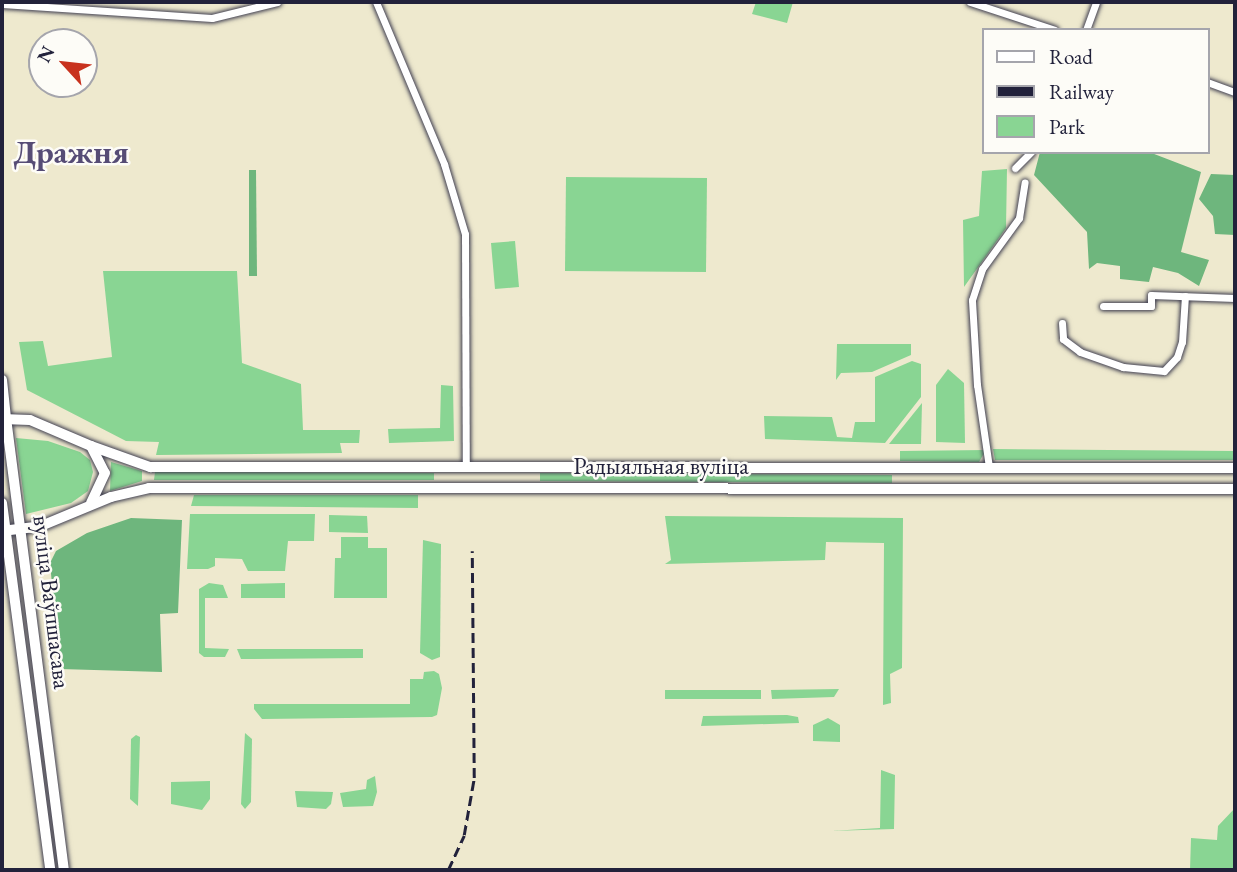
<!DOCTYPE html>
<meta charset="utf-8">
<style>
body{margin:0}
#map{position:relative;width:1237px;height:872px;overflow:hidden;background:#eee9ce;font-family:"EB Garamond",serif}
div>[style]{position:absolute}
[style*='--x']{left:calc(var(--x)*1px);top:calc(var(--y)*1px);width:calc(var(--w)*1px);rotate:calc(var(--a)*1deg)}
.green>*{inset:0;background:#89d593}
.forest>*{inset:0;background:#6eb67d}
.roads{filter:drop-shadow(0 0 2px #414051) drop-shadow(0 0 2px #414051)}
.minor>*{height:7px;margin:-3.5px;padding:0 3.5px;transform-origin:3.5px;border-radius:3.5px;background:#fff}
.secondary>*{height:10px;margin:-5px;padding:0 5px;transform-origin:5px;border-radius:5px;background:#fff}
.primary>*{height:10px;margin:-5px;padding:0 5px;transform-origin:5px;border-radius:5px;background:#fff}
.rail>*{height:2.5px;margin-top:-1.25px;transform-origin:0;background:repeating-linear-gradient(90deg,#22223b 0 10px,transparent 0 15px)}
span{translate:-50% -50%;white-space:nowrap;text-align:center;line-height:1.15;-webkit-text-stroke:5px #fdfcf7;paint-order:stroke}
.street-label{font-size:24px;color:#22223b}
.district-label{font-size:32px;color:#564c75;font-weight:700}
.frame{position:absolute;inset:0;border:4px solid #22223b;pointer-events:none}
.legend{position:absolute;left:982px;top:28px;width:228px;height:126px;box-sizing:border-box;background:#fdfcf7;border:2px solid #a5a5ac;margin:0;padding:9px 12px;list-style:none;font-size:21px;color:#22223b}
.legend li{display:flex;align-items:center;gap:14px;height:35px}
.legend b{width:35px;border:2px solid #a5a5ac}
.north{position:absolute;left:28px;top:28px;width:70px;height:70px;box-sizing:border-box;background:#fdfcf7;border:2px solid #a5a5ac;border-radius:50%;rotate:297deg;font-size:19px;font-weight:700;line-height:28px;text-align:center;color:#22223b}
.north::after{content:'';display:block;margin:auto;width:24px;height:32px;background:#c8321e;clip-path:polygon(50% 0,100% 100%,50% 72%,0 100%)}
</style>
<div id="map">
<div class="green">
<div style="clip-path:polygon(756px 2px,793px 2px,787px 23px,752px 14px)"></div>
<div style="clip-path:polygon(1007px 169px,1006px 228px,964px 287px,963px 220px,979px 216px,982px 171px)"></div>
<div style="clip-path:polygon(566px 177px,707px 178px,706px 272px,565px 271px)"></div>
<div style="clip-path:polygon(515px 241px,519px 287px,495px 289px,491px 243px)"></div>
<div style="clip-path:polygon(103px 271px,237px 271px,242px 363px,301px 384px,303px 430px,360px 430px,359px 443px,340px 443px,342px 453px,156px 455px,159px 442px,126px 441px,27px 390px,19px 342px,43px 341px,48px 366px,112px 357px)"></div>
<div style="clip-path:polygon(837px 344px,911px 344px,911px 355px,872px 372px,841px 373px,836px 380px)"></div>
<div style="clip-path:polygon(912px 361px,921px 364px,921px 397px,885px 443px,765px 439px,764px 416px,832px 417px,837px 437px,852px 438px,855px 422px,875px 422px,875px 377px)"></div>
<div style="clip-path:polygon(948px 369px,964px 383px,965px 443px,936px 442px,936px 385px)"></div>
<div style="clip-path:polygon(441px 385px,453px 386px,454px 441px,389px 443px,388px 429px,440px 428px)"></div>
<div style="clip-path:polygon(922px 403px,921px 444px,889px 444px)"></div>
<div style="clip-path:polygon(16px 438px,48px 441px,80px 452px,90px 460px,93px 472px,88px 491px,71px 503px,26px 514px)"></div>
<div style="clip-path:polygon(993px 449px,1235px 451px,1235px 460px,995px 460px)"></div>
<div style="clip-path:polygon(986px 450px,979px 462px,900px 461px,900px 451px)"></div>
<div style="clip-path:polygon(111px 462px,142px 471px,142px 481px,110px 491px)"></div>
<div style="clip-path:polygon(155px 472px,434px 473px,434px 480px,154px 480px)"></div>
<div style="clip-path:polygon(540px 473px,892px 475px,892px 483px,540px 481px)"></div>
<div style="clip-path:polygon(194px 495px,418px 495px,418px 508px,191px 506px)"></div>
<div style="clip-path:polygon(190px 514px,315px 514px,314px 541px,288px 541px,285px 571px,248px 571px,242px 559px,215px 558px,215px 566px,208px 569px,187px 569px)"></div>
<div style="clip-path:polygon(329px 515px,367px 516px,368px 533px,329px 532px)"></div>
<div style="clip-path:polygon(665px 516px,903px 518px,902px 668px,890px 674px,891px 703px,883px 705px,884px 543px,826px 542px,825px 560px,665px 564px,671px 560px)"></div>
<div style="clip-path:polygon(341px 537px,368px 537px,368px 548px,387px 548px,387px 598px,334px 598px,335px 558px,341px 558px)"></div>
<div style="clip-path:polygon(423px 540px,441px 544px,440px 657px,432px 660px,420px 653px)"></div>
<div style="clip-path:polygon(209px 583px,223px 585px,228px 598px,205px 598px,205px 648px,229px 649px,225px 657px,204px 657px,199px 653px,199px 589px)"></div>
<div style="clip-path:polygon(285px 583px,285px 598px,241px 598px,241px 584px)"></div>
<div style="clip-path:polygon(237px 649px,363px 649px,363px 658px,241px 659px)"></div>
<div style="clip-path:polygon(434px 671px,439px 674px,442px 688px,437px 715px,432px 717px,262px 719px,254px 709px,254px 704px,410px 704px,410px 679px,423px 679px,424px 672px)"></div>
<div style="clip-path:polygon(839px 689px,834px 697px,772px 699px,771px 690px)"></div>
<div style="clip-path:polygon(665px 690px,761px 690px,761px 699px,665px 699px)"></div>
<div style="clip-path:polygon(787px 715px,798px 717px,799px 723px,701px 726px,703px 716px)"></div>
<div style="clip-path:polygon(828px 718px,840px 725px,840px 742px,813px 741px,813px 725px)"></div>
<div style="clip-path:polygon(245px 733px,252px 739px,251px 802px,245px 809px,241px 804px)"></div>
<div style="clip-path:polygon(136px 735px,140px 737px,138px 806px,130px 799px,131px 739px)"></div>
<div style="clip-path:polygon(881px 770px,895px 775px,894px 829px,831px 831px,880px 828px)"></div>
<div style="clip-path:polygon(375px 776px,377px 792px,373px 806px,343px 807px,340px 793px,366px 789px,367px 780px)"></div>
<div style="clip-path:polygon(210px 781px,210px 799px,202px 810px,171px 804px,171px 782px)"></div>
<div style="clip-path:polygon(295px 791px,333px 792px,331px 804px,326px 809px,297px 807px)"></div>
<div style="clip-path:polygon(1235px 808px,1235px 870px,1190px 870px,1191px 838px,1217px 840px,1218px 826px)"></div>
</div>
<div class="forest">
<div style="clip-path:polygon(1040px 152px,1149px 152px,1201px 172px,1181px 252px,1209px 260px,1199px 286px,1178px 273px,1153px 267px,1149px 282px,1120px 279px,1120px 266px,1097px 263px,1089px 269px,1087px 232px,1034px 175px)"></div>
<div style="clip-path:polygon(249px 170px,256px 170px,257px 276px,249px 276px)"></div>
<div style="clip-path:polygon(1211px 174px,1235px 175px,1235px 235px,1215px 234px,1213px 216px,1199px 199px)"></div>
<div style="clip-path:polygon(131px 518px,182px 520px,178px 613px,160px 614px,162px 672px,60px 669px,50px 563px,56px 551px,87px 533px)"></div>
</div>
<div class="roads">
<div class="minor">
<div style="--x:376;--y:2;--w:176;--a:67.2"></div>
<div style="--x:444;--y:164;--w:73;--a:73.3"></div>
<div style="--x:465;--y:234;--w:231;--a:89.8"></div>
<div style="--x:970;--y:2;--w:89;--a:18.2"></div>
<div style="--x:2;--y:4;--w:210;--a:3.8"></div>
<div style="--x:212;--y:18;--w:67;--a:-13.8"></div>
<div style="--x:1086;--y:30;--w:30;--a:-70"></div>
<div style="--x:1207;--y:82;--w:30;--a:20"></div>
<div style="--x:1015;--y:168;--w:23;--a:-45"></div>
<div style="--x:1103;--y:306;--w:48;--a:0"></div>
<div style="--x:1151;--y:306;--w:11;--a:-90"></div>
<div style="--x:1151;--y:295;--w:84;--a:2"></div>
<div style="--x:1062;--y:323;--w:16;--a:86"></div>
<div style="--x:1063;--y:339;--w:21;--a:37"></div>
<div style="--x:1080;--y:352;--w:46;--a:19.2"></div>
<div style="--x:1123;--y:367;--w:41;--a:5.6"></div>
<div style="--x:1164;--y:371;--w:19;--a:-47"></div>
<div style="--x:1177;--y:357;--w:16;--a:-72"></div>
<div style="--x:1182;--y:342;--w:46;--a:-86.3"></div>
<div style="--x:989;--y:467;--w:83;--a:-98.3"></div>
<div style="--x:977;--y:385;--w:85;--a:-93.4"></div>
<div style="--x:972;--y:300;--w:33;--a:-72"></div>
<div style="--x:982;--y:269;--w:63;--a:-54"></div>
<div style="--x:1019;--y:218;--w:36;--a:-81"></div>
</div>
<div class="secondary">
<div style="--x:2;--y:380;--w:38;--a:84"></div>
</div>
<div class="primary">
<div style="--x:6;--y:418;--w:456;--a:82.7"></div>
<div style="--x:2;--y:419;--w:28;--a:2"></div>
<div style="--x:30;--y:420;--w:66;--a:23.1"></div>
<div style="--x:91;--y:446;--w:30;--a:63"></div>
<div style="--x:105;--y:473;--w:33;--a:115"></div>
<div style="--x:91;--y:446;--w:63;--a:19.6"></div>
<div style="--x:150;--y:467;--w:1085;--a:0.05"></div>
<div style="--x:2;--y:503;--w:370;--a:82.5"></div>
<div style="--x:2;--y:531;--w:39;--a:-7"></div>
<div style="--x:41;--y:526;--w:76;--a:-22.5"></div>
<div style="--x:111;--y:497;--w:39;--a:-13"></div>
<div style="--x:149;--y:488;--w:1086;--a:0.05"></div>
</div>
</div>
<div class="rail">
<div style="--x:448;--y:870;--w:38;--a:-65"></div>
<div style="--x:464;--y:835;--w:58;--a:-80"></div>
<div style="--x:474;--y:778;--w:227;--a:-90.5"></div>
</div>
<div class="street-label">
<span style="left:661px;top:466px">Радыяльная вуліца</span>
<span style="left:52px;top:602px;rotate:83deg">вуліца Ваўпшасава</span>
</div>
<div class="district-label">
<span style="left:71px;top:152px">Дражня</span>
</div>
<div class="frame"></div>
<ul class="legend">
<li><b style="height:9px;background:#fff"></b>Road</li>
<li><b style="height:9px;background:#22223b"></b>Railway</li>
<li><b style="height:19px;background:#89d593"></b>Park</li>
</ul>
<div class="north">N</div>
</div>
